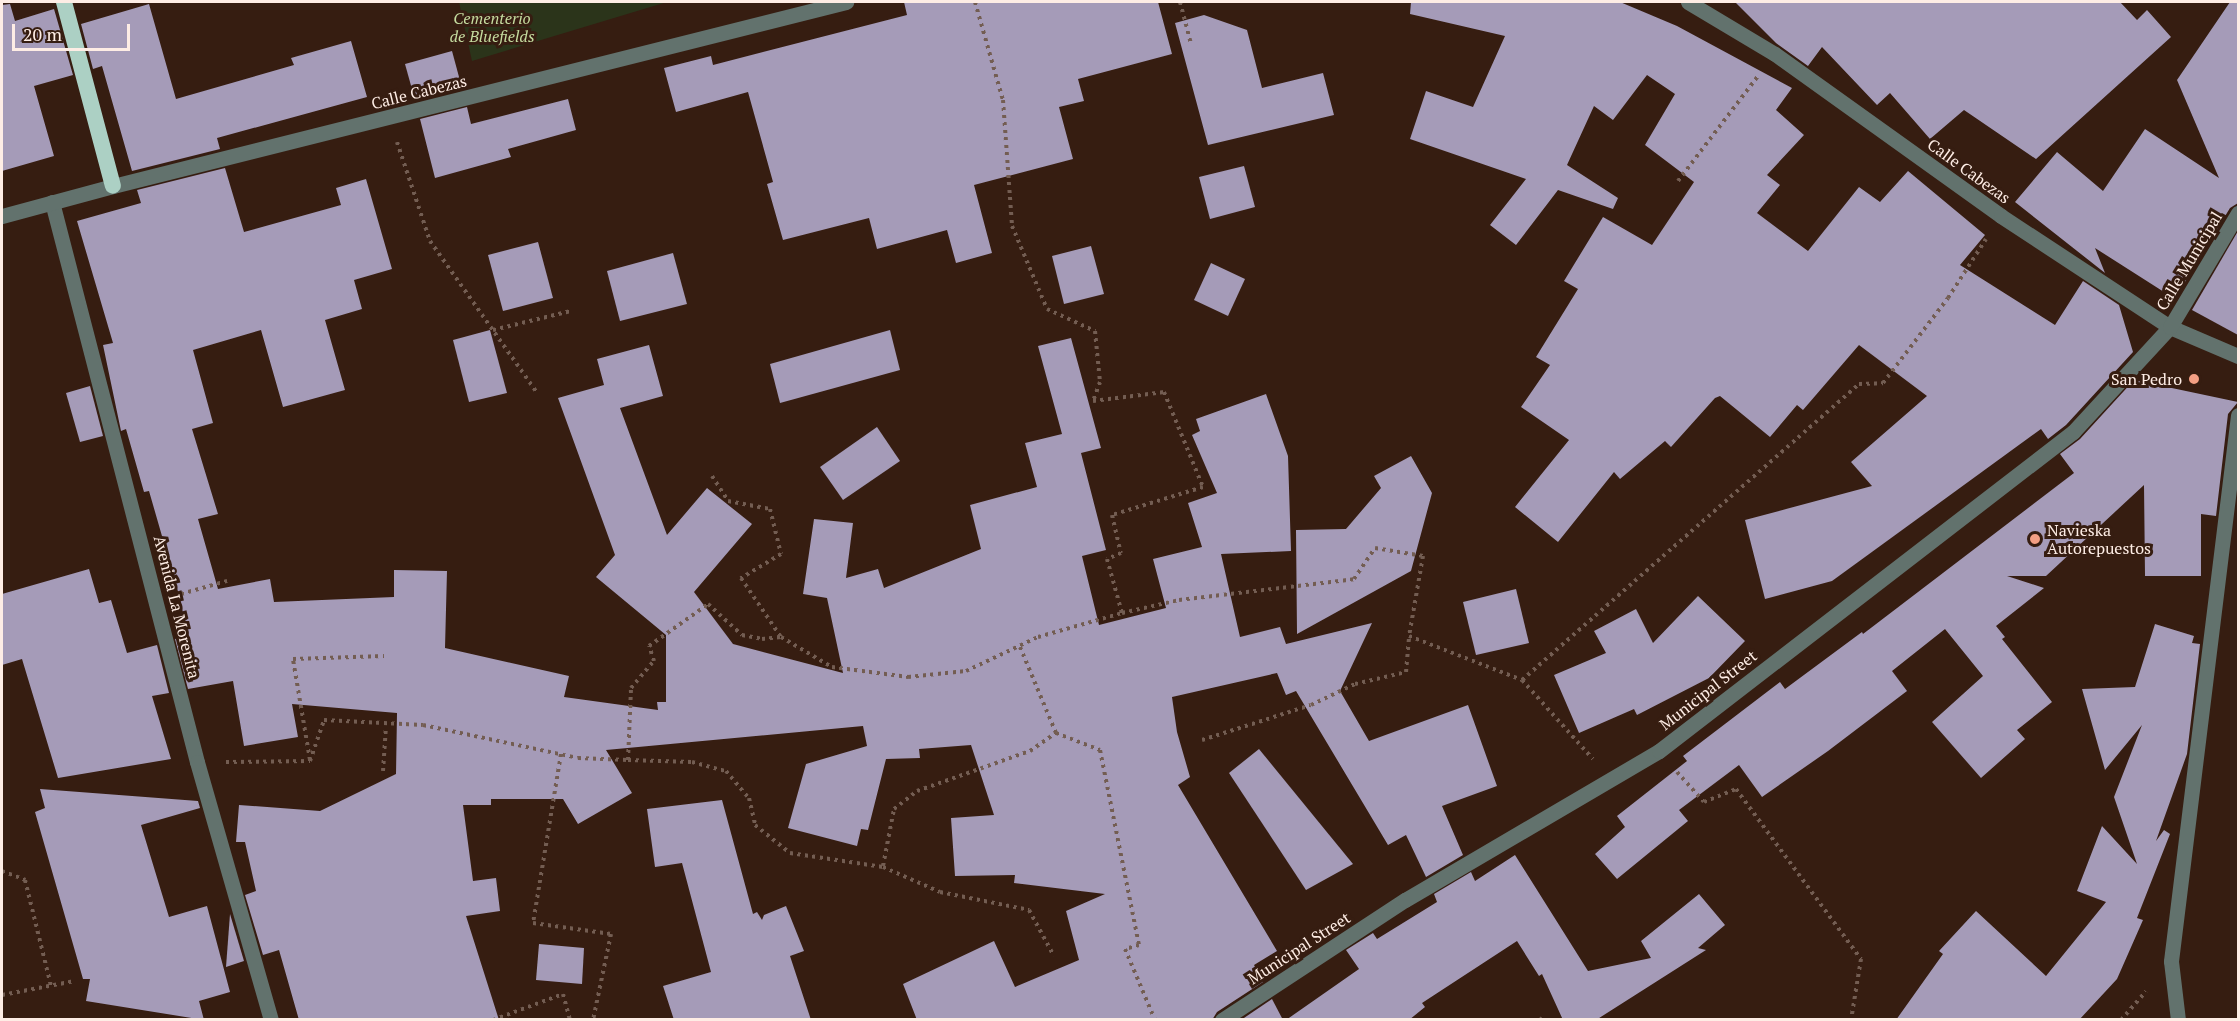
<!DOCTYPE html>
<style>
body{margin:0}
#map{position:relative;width:2240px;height:1021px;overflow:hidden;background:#361d11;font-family:"PT Serif",serif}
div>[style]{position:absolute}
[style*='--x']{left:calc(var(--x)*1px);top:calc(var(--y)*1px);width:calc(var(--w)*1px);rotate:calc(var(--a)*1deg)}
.green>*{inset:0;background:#2b341a}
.building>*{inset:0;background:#a59bb8}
.path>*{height:4px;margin-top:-2px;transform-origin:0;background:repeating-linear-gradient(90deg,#735d52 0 3px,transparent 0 7.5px)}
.minor>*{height:15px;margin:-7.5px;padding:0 7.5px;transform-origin:7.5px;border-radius:7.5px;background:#62726d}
.tertiary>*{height:15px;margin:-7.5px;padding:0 7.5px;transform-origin:7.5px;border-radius:7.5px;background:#62726d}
.trunk>*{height:16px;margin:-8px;padding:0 8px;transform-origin:8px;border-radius:8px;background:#acd0c4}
.dots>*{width:16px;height:16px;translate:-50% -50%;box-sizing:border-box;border:3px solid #361d11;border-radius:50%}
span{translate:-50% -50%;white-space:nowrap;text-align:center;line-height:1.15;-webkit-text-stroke:6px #361d11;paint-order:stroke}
.park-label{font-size:16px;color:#c5db9f;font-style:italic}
.street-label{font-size:16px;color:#feede5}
.poi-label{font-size:16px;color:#feede5}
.right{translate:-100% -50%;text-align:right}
.left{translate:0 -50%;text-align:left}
.frame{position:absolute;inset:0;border:3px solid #feede5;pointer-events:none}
.scale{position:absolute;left:12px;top:24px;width:118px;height:27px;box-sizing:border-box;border:3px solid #feede5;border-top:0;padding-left:8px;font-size:18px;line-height:21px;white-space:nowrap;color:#feede5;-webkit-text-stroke:4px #361d11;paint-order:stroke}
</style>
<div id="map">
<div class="green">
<div style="clip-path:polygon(459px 2px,667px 2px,472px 61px)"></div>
</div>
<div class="building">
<div style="clip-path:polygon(904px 2px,1158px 2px,1172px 54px,1078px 79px,1084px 101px,1059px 107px,1073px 159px,974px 185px,992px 253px,956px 263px,947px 230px,877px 249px,869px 218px,783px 240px,767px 184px,773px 182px,748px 92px,676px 112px,664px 68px,711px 56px,713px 65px,907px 15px)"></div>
<div style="clip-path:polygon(1411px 2px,1620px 2px,1677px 26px,1792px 88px,1776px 110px,1804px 135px,1767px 175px,1780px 185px,1757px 213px,1808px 251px,1859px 187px,1880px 202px,1908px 171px,1985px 235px,1960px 265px,2055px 325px,2083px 281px,2119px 305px,2133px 352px,2066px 425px,2048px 439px,2041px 429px,1832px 581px,1765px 599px,1745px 520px,1872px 486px,1851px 462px,1927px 396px,1859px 345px,1803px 410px,1797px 405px,1770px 437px,1720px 396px,1715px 398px,1671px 447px,1665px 441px,1620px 479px,1614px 472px,1558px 542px,1515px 507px,1569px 440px,1521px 407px,1550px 365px,1536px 357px,1578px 289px,1564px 281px,1603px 217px,1652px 245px,1694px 182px,1645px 145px,1675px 94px,1647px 75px,1613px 120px,1594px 106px,1567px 165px,1618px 198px,1613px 209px,1558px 190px,1516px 245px,1490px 225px,1526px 179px,1410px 139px,1426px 91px,1473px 107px,1505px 36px,1410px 14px)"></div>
<div style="clip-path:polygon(1735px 2px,2120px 2px,2137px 20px,2147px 10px,2171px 37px,2036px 159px,1964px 110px,1930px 139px,1890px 93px,1877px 105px,1822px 47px,1808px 66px,1776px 43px)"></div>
<div style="clip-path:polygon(2230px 2px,2238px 2px,2238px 203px,2230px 208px,2175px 299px,2095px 248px,2105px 273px,2015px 202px,2057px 152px,2103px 191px,2145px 129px,2219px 178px,2177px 80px)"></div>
<div style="clip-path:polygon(10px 4px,15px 21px,54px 9px,73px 75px,34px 86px,54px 156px,2px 171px,2px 5px)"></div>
<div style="clip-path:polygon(149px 4px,176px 99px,294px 65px,291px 58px,351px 41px,367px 97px,217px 138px,220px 149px,132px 171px,102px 66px,93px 69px,81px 24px)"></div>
<div style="clip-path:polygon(1204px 15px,1247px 30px,1262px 88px,1323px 73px,1334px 115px,1208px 145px,1175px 23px)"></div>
<div style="clip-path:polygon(452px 51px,462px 88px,415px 100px,405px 64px)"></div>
<div style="clip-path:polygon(568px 99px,576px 130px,508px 149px,511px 157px,435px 178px,420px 119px,467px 107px,471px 124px)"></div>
<div style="clip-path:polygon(1244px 166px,1255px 207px,1210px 219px,1199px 177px)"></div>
<div style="clip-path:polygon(225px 168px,244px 232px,341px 205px,336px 188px,366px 179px,392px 269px,354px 280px,362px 309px,325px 320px,345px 390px,283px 407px,261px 330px,193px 350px,213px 423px,192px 429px,218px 514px,198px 519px,218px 589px,270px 579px,274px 602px,394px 597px,394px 570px,447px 571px,445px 648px,569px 676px,564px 697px,658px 710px,657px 702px,666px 702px,666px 635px,596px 577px,615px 555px,558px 398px,604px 385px,597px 359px,649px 345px,663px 396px,620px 408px,667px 535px,707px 488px,752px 524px,694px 592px,733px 644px,843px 673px,827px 598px,803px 594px,814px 519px,853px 523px,846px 578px,878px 569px,884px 588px,981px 549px,970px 505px,1037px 487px,1025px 443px,1062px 434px,1038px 346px,1071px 338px,1101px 448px,1081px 453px,1106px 550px,1082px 556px,1099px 625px,1166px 608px,1153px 559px,1202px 547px,1188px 503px,1217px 493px,1192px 435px,1200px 431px,1196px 419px,1266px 394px,1288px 456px,1291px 551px,1221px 554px,1240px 637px,1280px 627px,1286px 644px,1372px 623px,1340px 691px,1369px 741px,1468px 705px,1497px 786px,1442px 806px,1463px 855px,1426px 877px,1406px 835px,1388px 845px,1296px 691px,1286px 695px,1277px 673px,1172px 697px,1177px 732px,1190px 777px,1178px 785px,1277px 951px,1254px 965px,1263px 982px,1217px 1012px,1212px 1020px,917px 1020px,903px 984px,994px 941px,1015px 987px,1079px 960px,1066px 911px,1105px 894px,1014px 883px,1015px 875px,955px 876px,951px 818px,994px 815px,971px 745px,919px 749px,920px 758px,886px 759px,868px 830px,861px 829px,857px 846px,788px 828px,806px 764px,867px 746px,863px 726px,606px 750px,632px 793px,578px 824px,563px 799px,491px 799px,491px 805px,463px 805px,473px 881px,496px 878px,500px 911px,466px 916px,499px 1020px,299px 1020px,279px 950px,263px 955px,245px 895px,256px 891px,245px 842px,236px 842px,239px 805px,320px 811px,396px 774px,397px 713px,292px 704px,298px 737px,244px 746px,233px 681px,188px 689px,175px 639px,187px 636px,181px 602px,149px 491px,144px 492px,126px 429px,121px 431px,103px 345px,113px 343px,77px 221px,141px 203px,137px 190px)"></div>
<div style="clip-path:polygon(2238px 231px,2238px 335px,2192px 310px)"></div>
<div style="clip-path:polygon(538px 242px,553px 298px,503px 311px,488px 255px)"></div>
<div style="clip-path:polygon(1091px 246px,1104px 294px,1064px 304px,1052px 256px)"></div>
<div style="clip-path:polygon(673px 253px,687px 304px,620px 321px,607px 271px)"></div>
<div style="clip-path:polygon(1211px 263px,1245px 279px,1228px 316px,1194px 300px)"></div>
<div style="clip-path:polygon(490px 330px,507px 393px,469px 402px,453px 340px)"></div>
<div style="clip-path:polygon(890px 330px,900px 370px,780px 403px,770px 364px)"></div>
<div style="clip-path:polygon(2134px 380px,2238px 402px,2228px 414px,2216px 516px,2201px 514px,2201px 576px,2145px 576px,2144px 485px,2046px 576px,2007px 576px,2044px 588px,1996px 626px,2005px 637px,2002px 639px,2052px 702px,2017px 730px,2025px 739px,1981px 778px,1932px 722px,1983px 676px,1945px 629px,1892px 671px,1907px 691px,1828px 751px,1762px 797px,1739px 765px,1679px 810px,1688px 821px,1617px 879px,1595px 854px,1625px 827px,1617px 816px,1687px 761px,1683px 756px,1780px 682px,1785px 689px,1862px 632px,1863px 634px,2074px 473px,2060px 454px,2080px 439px)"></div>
<div style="clip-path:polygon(90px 386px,103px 436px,80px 442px,66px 393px)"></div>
<div style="clip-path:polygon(877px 427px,900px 461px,843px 500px,820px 467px)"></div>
<div style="clip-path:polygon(1411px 456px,1432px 493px,1411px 571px,1297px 634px,1296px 530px,1346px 529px,1381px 488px,1374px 476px)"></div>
<div style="clip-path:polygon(89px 569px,99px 603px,111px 600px,127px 653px,157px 645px,169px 693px,152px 696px,171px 759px,58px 778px,22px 659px,2px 665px,2px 594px)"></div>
<div style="clip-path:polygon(1516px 589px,1529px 643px,1476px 655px,1463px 602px)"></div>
<div style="clip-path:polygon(1698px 596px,1745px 641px,1709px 678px,1637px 715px,1634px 709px,1579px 733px,1554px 675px,1606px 653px,1594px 631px,1636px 609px,1653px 643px)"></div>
<div style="clip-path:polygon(2155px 624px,2194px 636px,2192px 643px,2200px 644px,2187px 754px,2156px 841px,2164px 830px,2170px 834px,2137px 918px,2143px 920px,2117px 979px,2079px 1020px,1896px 1020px,1943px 954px,1939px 951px,1976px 911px,2046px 976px,2106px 902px,2077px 891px,2102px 826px,2137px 864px,2114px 797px,2142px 725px,2105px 770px,2082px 689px,2135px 687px)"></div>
<div style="clip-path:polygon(1259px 749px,1353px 864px,1306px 890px,1229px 773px)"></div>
<div style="clip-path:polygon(40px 789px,198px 801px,200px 808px,141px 825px,169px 917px,207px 906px,230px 992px,199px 1001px,204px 1020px,86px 1001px,90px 979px,83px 979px,35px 812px,45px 808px)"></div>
<div style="clip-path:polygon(722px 800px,753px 914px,757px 912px,762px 920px,764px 915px,786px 906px,804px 951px,790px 956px,811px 1020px,674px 1020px,663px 986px,711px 972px,682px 863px,655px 867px,647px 809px)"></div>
<div style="clip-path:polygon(1515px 855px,1588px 971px,1651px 958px,1641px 941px,1699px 894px,1725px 925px,1698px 948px,1706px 950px,1596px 1020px,1563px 1020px,1542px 974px,1539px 976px,1517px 941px,1422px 1003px,1425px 1007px,1409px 1020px,1286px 1020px,1359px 969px,1346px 950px,1373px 933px,1377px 939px,1437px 902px,1434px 894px,1471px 872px,1475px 881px)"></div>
<div style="clip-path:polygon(230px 914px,244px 961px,226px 967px)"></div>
<div style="clip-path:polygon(539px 944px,584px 948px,582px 984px,536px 980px)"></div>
<div style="clip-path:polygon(1272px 999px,1283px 1020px,1241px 1020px)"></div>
</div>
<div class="path">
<div style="--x:975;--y:2;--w:102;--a:74.1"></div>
<div style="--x:1003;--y:100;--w:126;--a:85.9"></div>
<div style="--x:1012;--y:226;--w:90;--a:67.1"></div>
<div style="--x:1047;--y:309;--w:53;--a:24.6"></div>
<div style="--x:1095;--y:331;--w:51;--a:84.4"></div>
<div style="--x:1100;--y:382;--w:20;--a:110"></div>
<div style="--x:1093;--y:401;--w:72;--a:-7.2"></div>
<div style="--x:1164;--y:392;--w:103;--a:67.7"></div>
<div style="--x:1203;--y:487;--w:95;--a:162.9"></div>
<div style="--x:1112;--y:515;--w:39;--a:77"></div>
<div style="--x:1121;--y:553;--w:15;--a:157"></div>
<div style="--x:1107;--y:559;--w:56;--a:74.5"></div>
<div style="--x:1180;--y:2;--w:43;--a:75.3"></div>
<div style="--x:397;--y:142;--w:104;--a:71.6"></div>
<div style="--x:430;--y:241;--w:187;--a:54.8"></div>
<div style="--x:1678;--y:181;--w:132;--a:-52.7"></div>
<div style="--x:493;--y:330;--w:80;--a:-13.7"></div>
<div style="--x:712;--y:476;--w:30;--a:57"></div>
<div style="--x:728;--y:501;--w:43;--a:10.8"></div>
<div style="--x:770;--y:509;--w:46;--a:76.3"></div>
<div style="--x:781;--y:554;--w:47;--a:149"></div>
<div style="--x:741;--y:578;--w:71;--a:55.9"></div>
<div style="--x:181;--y:594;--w:48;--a:-15.8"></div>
<div style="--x:1020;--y:647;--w:93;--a:67.3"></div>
<div style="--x:1056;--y:733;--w:47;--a:21.1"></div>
<div style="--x:1100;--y:750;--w:199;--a:78.7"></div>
<div style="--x:1139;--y:945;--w:15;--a:164"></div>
<div style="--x:1125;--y:949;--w:77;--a:67.1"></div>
<div style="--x:1522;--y:680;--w:106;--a:48.1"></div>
<div style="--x:1202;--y:740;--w:114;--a:-17.8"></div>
<div style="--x:1311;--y:705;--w:49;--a:-25.5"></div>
<div style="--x:1355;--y:684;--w:52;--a:-13.2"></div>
<div style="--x:1406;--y:672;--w:36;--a:-85"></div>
<div style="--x:561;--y:754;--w:171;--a:99.4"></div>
<div style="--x:533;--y:923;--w:79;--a:8"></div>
<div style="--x:611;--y:934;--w:88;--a:101.8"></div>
<div style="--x:310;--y:760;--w:102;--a:-99.6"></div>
<div style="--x:293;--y:659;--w:91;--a:-1.9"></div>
<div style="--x:628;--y:760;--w:64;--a:1.8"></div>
<div style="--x:692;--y:762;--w:35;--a:15"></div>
<div style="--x:726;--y:771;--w:35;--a:50"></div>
<div style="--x:749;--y:798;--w:28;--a:77"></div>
<div style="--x:755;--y:825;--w:45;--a:38.7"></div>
<div style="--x:790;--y:853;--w:94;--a:8.6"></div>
<div style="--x:883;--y:867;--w:62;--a:23.7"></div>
<div style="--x:940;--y:892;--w:91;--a:11.4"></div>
<div style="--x:1029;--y:910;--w:52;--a:61.5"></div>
<div style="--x:226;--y:762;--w:84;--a:-0.7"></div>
<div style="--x:310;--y:761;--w:43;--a:-71.1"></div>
<div style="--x:324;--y:720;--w:99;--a:2.9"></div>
<div style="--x:423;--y:725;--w:158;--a:12"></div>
<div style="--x:578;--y:758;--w:50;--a:2.3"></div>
<div style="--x:628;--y:760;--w:72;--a:-87.6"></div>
<div style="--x:631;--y:688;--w:35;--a:-50"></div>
<div style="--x:654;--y:661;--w:16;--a:-108"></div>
<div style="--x:649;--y:646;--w:72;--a:-35.4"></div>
<div style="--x:708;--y:604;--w:46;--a:42.4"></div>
<div style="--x:742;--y:635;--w:20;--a:11"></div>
<div style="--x:762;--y:639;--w:19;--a:-6"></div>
<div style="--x:781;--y:637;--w:59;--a:30.5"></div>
<div style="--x:832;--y:667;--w:77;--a:7.5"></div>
<div style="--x:908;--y:677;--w:58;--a:-5.9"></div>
<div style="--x:966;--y:671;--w:80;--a:-25.3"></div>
<div style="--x:1038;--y:637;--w:87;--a:-15.9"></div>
<div style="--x:1122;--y:613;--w:58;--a:-12.8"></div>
<div style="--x:1179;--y:600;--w:176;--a:-6.8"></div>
<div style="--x:1354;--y:579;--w:37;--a:-56"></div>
<div style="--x:1375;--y:548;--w:49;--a:9.5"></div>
<div style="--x:1423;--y:556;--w:81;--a:99.9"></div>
<div style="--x:1409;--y:636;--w:121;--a:21.3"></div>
<div style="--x:1522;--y:680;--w:449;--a:-41.3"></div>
<div style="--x:1859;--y:384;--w:24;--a:-2"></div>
<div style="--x:1883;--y:383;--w:107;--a:-52.6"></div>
<div style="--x:1948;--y:298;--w:70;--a:-57.2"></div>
<div style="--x:383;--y:771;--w:45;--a:-86.2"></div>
<div style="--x:1677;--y:772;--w:40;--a:48"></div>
<div style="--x:1704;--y:802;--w:35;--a:-22"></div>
<div style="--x:1736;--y:789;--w:211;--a:53.7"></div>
<div style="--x:1861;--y:959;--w:62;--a:99.3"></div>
<div style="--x:883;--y:866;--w:58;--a:-79.1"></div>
<div style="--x:894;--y:809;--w:29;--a:-38"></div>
<div style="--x:917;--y:791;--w:120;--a:-19.5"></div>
<div style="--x:1030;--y:751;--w:32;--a:-35"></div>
<div style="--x:2;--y:871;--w:25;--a:21"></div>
<div style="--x:25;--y:880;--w:109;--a:76.2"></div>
<div style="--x:2;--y:995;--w:74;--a:-10.9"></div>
<div style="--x:493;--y:1020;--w:75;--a:-20.4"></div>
<div style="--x:563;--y:994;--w:27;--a:75"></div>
<div style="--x:1540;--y:1020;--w:3;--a:-45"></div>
<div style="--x:2121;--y:1020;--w:38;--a:-49"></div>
</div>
<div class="minor">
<div style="--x:1688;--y:2;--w:101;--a:30.9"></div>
<div style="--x:1775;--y:54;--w:278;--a:35.6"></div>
<div style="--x:2001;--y:216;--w:202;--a:33.3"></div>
<div style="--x:2170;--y:327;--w:74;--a:23.1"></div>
<div style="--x:113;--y:186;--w:756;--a:-14.09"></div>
<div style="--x:52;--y:202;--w:578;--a:75.48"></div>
<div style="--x:197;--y:762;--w:268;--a:74"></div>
<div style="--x:1222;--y:1020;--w:219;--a:-33.3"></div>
<div style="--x:1405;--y:900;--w:294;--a:-30.4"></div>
<div style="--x:1659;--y:751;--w:523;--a:-37.62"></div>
<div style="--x:2073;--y:432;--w:143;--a:-47.3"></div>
<div style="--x:2170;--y:327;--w:133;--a:-59.2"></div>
<div style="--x:2178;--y:1020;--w:59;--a:-96.8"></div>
<div style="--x:2171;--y:961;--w:550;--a:-83"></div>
</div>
<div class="tertiary">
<div style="--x:2;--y:216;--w:115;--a:-15.1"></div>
</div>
<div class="trunk">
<div style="--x:64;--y:2;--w:190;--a:75.1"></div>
</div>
<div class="dots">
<div style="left:2194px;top:379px;background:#f39f84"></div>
<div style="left:2035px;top:539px;background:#f39f84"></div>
</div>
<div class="park-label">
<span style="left:492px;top:27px">Cementerio<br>de Bluefields</span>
</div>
<div class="street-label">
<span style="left:419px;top:92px;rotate:-14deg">Calle Cabezas</span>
<span style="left:1969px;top:171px;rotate:36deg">Calle Cabezas</span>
<span style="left:2189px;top:261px;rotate:-59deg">Calle Municipal</span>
<span style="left:177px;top:607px;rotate:76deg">Avenida La Morenita</span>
<span style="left:1708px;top:690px;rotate:-38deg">Municipal Street</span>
<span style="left:1299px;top:948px;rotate:-33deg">Municipal Street</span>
</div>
<div class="poi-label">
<span class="right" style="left:2182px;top:379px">San Pedro</span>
<span class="left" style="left:2047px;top:539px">Navieska<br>Autorepuestos</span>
</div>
<div class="frame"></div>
<div class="scale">20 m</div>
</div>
